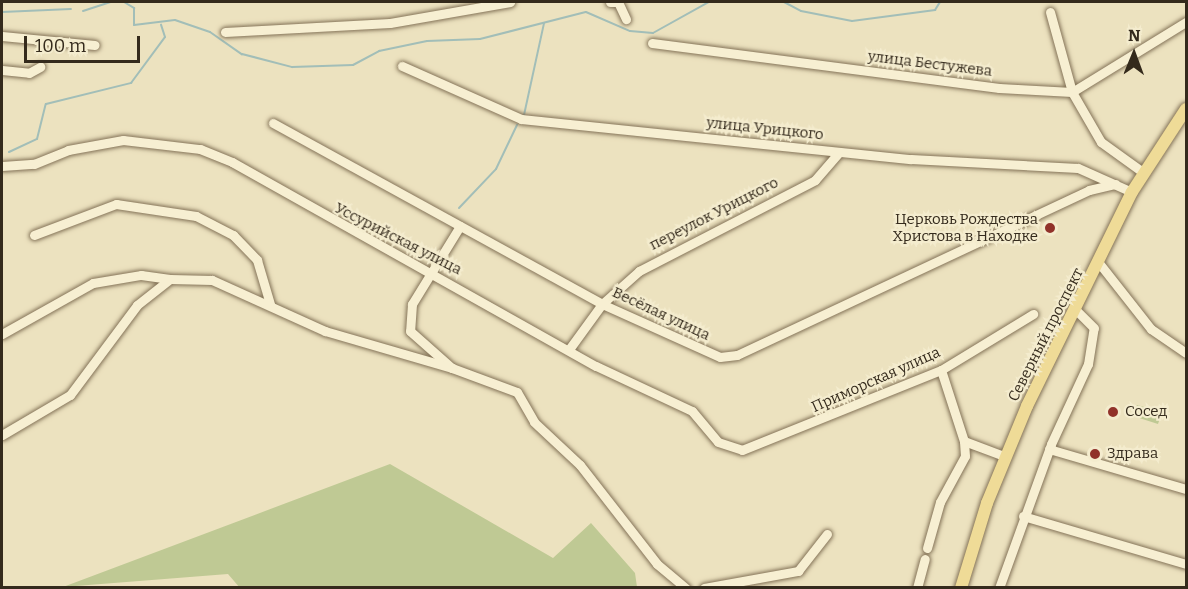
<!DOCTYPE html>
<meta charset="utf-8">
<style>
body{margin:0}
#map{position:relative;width:1188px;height:589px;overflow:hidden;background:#ece2bf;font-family:Bitter,serif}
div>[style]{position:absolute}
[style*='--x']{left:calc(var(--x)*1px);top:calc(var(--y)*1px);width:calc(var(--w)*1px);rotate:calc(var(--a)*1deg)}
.green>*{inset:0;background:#bfc994}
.stream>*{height:2px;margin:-1px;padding:0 1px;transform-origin:1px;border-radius:1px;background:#a2beb8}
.roads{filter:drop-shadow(0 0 2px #847358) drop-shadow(0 0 2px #847358)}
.minor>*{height:9px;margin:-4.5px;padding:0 4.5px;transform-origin:4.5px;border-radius:4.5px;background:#f7efd2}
.major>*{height:12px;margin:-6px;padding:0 6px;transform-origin:6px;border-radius:6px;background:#efdb97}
.dots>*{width:16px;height:16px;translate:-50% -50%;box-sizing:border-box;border:3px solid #f4ecce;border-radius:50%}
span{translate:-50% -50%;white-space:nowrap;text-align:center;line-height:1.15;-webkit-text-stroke:4.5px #f4ecce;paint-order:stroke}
.street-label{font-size:15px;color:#342a1c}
.poi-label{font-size:15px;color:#342a1c}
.right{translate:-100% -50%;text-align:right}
.left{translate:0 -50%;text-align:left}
.frame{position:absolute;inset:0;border:3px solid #342a1c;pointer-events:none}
.north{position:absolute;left:1104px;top:24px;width:60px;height:60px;-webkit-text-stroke:4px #f4ecce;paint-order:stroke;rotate:1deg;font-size:16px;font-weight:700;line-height:24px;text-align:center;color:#342a1c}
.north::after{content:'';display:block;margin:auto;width:21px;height:27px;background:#342a1c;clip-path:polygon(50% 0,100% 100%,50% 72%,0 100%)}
.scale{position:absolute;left:24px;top:36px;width:116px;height:27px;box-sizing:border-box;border:3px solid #342a1c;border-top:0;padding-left:8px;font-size:18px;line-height:21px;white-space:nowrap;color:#342a1c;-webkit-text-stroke:4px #f4ecce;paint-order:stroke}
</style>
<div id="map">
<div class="green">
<div style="clip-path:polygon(1137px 405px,1162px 412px,1158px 424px,1133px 416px)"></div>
<div style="clip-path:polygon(390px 464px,553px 558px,591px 523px,635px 573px,637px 587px,240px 588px,228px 574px,63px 587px)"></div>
</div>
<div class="stream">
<div style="--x:124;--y:2;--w:12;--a:31"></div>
<div style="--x:134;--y:8;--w:17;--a:90"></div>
<div style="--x:134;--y:25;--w:41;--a:-7"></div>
<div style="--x:175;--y:20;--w:37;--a:19"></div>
<div style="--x:210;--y:32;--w:39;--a:35"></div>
<div style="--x:242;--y:54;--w:52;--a:14.6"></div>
<div style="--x:292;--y:67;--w:61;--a:-1.9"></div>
<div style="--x:353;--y:65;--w:30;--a:-28"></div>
<div style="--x:379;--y:51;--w:49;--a:-11.8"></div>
<div style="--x:427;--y:41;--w:53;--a:-2.2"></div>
<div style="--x:480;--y:39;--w:109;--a:-14.3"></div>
<div style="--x:586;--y:12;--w:48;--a:23.4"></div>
<div style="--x:630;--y:31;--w:23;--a:5"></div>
<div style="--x:653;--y:33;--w:64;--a:-29"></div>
<div style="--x:709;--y:2;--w:20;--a:0"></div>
<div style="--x:784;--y:2;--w:19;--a:28"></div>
<div style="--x:801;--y:11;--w:52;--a:11.1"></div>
<div style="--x:852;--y:21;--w:84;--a:-7.5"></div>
<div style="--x:935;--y:10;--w:9;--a:-58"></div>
<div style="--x:83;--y:11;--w:29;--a:-18"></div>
<div style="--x:2;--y:12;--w:69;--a:-2.5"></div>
<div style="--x:524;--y:115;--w:94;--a:-77.7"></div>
<div style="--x:9;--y:152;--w:31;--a:-25"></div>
<div style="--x:37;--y:139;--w:36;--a:-76"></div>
<div style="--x:46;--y:104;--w:88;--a:-13.9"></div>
<div style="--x:131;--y:83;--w:57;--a:-53.5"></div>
<div style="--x:165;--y:37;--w:13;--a:-108"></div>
<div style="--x:459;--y:208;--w:54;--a:-46.5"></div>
<div style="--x:496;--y:169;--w:49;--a:-64.5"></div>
</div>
<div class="roads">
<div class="minor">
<div style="--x:610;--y:2;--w:8;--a:0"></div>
<div style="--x:618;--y:2;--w:19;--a:65"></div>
<div style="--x:1050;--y:12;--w:83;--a:74.6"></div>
<div style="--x:1072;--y:92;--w:58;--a:59.9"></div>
<div style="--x:1101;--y:142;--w:53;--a:35.8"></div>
<div style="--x:225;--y:32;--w:165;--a:-3.1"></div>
<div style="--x:390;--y:23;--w:122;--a:-9.9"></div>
<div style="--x:2;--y:36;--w:93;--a:5.5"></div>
<div style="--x:652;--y:43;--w:350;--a:7.4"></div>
<div style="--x:999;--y:88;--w:73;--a:3.1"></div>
<div style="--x:1072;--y:92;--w:134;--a:-31.6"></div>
<div style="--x:402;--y:66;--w:130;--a:24"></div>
<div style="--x:521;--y:119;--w:392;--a:5.9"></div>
<div style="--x:911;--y:159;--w:167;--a:3.1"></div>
<div style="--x:1078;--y:168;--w:59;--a:24"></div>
<div style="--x:2;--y:70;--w:27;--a:6"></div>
<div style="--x:29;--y:73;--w:13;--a:-29"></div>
<div style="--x:273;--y:123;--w:376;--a:28.8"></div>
<div style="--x:602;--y:304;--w:129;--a:24.2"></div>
<div style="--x:720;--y:357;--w:17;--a:-7"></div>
<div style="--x:737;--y:355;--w:389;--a:-25.1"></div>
<div style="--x:1089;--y:190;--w:27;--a:-13"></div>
<div style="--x:2;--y:166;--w:32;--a:-4"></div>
<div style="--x:34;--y:164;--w:37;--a:-22"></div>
<div style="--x:68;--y:150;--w:56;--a:-10.3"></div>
<div style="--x:123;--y:140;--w:78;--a:6.7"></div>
<div style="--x:200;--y:149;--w:35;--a:22"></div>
<div style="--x:232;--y:162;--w:417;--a:29.3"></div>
<div style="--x:596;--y:366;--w:106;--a:25.1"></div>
<div style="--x:692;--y:411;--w:40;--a:50"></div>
<div style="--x:718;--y:442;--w:25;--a:18"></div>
<div style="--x:742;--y:450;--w:214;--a:-21.9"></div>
<div style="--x:941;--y:370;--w:108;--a:-31.3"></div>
<div style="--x:460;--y:226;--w:92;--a:121.6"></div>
<div style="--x:412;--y:304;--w:27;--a:94"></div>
<div style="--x:410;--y:331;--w:56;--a:41.4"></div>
<div style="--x:452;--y:368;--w:69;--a:20.3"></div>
<div style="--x:517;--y:392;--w:34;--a:60"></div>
<div style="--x:534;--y:422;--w:63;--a:43.1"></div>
<div style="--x:580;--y:465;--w:125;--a:52.1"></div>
<div style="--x:657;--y:564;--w:38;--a:40"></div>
<div style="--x:34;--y:235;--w:88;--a:-20.7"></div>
<div style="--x:116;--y:204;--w:81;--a:8.5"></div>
<div style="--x:196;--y:216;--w:42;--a:27.2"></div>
<div style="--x:233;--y:235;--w:35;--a:46"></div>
<div style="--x:257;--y:260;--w:46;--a:73.5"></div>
<div style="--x:1099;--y:263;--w:84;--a:51.8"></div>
<div style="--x:1151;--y:329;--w:42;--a:34.4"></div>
<div style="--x:2;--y:334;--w:104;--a:-29.3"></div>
<div style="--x:93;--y:283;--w:49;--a:-9.5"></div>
<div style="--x:141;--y:275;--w:29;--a:8"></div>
<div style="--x:570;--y:348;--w:54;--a:-54"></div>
<div style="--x:602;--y:304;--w:50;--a:-41.7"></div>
<div style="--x:639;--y:271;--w:198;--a:-27.3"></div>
<div style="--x:815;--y:180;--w:37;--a:-49"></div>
<div style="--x:941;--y:370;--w:75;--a:72.1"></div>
<div style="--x:964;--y:441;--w:43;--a:20.6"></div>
<div style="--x:2;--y:435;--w:79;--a:-30.5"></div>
<div style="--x:70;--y:395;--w:112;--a:-53.3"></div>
<div style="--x:137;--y:305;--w:42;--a:-38.2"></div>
<div style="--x:170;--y:279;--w:42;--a:1.4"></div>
<div style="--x:212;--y:280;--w:124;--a:24.3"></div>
<div style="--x:325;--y:331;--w:132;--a:16.2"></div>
<div style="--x:1049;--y:449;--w:143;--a:16.3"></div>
<div style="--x:1023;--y:516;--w:170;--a:16.4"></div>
<div style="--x:927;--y:548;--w:48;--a:-74.2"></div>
<div style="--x:940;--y:502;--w:52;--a:-61.5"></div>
<div style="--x:965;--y:456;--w:15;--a:-94"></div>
<div style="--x:704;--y:588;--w:96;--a:-10.3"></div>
<div style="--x:798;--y:571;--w:47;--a:-51.9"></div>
<div style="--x:917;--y:588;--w:30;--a:-75"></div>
<div style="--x:999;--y:588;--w:153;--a:-70.1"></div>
<div style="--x:1051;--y:444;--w:88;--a:-65.2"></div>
<div style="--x:1088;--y:364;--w:36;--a:-81"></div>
<div style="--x:1094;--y:328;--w:25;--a:-135"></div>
</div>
<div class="major">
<div style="--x:961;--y:588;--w:89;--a:-73"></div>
<div style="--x:987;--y:503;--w:105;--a:-67.6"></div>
<div style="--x:1027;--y:406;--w:238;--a:-63.9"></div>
<div style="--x:1132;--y:192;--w:99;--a:-57"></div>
</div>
</div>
<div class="dots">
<div style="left:1050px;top:228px;background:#91322a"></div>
<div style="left:1113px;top:412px;background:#91322a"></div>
<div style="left:1095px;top:454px;background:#91322a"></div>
</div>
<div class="street-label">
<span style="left:930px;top:64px;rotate:7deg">улица Бестужева</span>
<span style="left:765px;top:129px;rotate:6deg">улица Урицкого</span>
<span style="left:714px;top:214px;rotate:-27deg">переулок Урицкого</span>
<span style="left:398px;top:239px;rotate:27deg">Уссурийская улица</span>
<span style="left:661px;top:314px;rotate:25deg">Весёлая улица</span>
<span style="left:1046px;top:335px;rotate:-63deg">Северный проспект</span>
<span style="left:876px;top:380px;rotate:-24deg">Приморская улица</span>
</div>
<div class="poi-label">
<span class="right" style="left:1038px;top:228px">Церковь Рождества<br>Христова в Находке</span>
<span class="left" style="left:1125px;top:412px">Сосед</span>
<span class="left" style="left:1107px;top:454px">Здрава</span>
</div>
<div class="frame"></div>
<div class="north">N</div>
<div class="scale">100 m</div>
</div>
